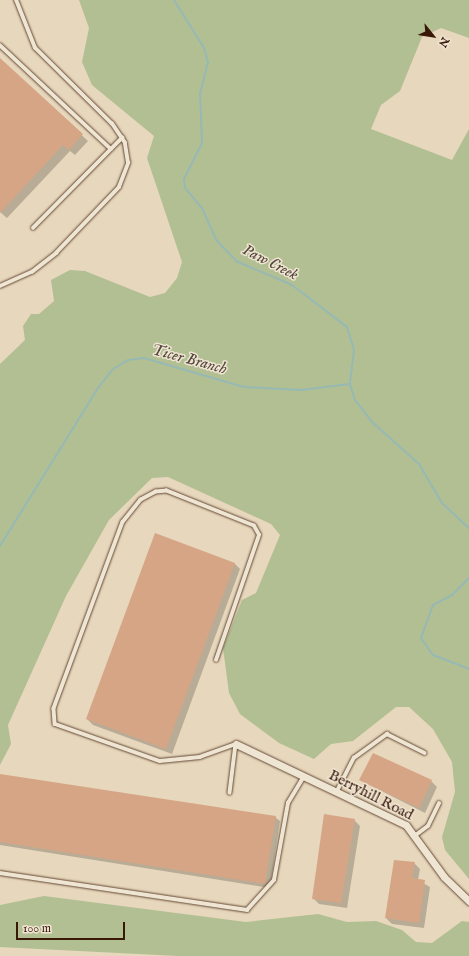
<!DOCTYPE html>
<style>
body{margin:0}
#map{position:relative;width:469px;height:956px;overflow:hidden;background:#e7d7bc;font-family:"IM FELL English",serif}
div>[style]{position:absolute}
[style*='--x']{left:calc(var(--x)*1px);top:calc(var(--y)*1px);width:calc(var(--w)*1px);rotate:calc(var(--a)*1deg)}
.green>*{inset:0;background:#b2bf93}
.shadow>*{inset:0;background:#0003}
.stream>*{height:2px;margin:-1px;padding:0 1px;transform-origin:1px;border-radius:1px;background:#97b9b4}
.building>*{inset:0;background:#d6a585}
.roads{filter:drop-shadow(0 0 1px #654835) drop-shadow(0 0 1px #654835)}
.service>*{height:3.5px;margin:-1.75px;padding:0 1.75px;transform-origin:1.75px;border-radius:1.75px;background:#efe5d3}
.minor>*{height:7px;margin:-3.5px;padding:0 3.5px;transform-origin:3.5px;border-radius:3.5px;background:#efe5d3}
span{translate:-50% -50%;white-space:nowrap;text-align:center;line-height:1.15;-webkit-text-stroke:3px #efe5d3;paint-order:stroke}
.street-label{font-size:15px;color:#3a1808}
.water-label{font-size:16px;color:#56483c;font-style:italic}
.north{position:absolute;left:413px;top:16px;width:40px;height:40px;-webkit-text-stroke:3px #efe5d3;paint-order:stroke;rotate:120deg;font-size:11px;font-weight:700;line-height:16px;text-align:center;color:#3a1808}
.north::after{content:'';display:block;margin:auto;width:14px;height:18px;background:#3a1808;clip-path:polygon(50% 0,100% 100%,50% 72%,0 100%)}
.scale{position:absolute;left:16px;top:922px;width:109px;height:18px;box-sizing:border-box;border:2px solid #3a1808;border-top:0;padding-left:5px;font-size:12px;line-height:14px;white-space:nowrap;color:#3a1808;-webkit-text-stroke:3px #efe5d3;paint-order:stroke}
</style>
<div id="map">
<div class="green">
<div style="clip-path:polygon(79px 0,469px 0,469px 38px,441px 28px,422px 37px,400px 91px,381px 105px,371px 129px,452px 160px,469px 129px,469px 879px,445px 850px,442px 837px,455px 792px,452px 762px,433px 729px,409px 707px,396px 707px,353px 741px,331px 744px,314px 759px,279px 743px,240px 714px,229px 693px,223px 648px,242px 600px,256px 593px,280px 535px,271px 524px,168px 477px,152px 478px,109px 520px,66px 596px,8px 725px,11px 744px,0 765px,0 364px,25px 340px,23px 326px,31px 314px,39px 314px,54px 301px,51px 280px,70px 270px,85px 271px,150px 297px,165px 293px,177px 278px,182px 262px,147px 158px,154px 136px,92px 85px,82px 62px,89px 28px)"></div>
<div style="clip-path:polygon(44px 896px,246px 922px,318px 914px,347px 922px,376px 921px,402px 930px,416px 942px,432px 943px,462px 921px,469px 922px,469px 956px,178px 956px,0 947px,0 905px)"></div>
</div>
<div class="shadow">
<div style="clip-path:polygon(0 59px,88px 141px,75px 155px,70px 151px,7px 218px,0 212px)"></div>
<div style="clip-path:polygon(234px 563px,240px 569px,172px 754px,93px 725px,87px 719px)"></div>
<div style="clip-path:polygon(0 775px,275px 817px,280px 821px,270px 888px,0 845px)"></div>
<div style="clip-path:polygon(360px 780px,431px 781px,437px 787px,425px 813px)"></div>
<div style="clip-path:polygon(354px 820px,360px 826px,347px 908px,319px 904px,313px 898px)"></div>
<div style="clip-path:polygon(414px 863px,420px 869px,418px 880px,430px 887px,424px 928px,392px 924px,386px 918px)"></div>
</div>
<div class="stream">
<div style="--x:174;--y:0;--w:57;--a:58"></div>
<div style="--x:204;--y:48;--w:15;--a:74"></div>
<div style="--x:208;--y:62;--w:32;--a:104"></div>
<div style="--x:200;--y:93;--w:50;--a:87.7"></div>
<div style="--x:202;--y:143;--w:40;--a:116.6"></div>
<div style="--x:184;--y:179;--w:9;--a:84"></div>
<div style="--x:185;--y:188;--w:26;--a:50"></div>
<div style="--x:202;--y:208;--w:36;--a:66"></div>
<div style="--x:217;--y:241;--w:28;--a:46"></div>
<div style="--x:236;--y:261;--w:61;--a:23.2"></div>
<div style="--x:292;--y:285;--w:69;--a:37.4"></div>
<div style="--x:347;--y:327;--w:24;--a:73"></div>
<div style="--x:354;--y:350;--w:34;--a:97"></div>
<div style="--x:350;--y:384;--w:17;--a:73"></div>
<div style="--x:355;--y:400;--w:28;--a:52"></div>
<div style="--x:372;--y:422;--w:63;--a:41.8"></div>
<div style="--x:419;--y:464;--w:45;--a:59.5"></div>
<div style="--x:442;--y:503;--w:37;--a:43"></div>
<div style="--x:0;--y:546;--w:186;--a:-58.2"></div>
<div style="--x:98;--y:388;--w:24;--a:-52"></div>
<div style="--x:113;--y:369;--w:17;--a:-31"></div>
<div style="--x:128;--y:360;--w:16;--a:-7"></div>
<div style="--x:144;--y:358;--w:104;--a:16.2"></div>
<div style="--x:244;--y:387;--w:57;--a:3"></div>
<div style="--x:301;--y:390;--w:49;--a:-7"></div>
<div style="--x:469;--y:578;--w:24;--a:135"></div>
<div style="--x:452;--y:595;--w:21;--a:152"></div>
<div style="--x:433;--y:605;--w:35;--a:110"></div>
<div style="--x:421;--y:638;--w:21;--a:55"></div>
<div style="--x:433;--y:655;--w:39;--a:21"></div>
</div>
<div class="building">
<div style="clip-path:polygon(0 58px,83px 134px,69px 150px,63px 145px,0 213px)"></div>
<div style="clip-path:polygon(155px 533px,235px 563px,166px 749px,86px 719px)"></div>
<div style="clip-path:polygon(373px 753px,432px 780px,419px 808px,359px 780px)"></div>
<div style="clip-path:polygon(0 774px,276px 816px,265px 884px,0 842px)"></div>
<div style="clip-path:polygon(324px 814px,355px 819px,341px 903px,312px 899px)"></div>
<div style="clip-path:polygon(394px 860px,415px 862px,412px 878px,425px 880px,419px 923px,385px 918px)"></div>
</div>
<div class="roads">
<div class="service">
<div style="--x:0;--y:45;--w:152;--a:43.1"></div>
<div style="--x:111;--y:149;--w:16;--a:-45"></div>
<div style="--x:33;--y:228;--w:111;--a:-45.4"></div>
<div style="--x:0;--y:286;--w:35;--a:-24"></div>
<div style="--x:32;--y:272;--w:31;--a:-38"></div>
<div style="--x:56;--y:253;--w:91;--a:-46.3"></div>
<div style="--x:119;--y:187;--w:26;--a:-69"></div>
<div style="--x:128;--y:163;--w:20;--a:-99"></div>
<div style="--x:125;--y:143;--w:23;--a:-124"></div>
<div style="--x:112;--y:124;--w:108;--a:-135.4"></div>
<div style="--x:35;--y:48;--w:52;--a:-111.6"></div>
<div style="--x:216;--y:660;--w:132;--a:-71"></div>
<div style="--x:259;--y:535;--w:10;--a:-119"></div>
<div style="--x:254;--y:526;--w:94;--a:-158.1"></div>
<div style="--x:167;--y:491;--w:11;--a:175"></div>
<div style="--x:156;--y:492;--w:17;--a:152"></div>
<div style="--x:141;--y:500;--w:28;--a:129"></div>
<div style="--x:123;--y:522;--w:199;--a:110.3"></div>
<div style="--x:54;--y:709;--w:15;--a:86"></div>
<div style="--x:55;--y:724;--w:111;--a:19.4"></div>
<div style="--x:160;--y:761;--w:40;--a:-5.7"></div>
<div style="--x:200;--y:757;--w:38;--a:-20"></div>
<div style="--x:236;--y:744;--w:49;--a:97"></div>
<div style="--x:337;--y:791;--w:37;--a:-63"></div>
<div style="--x:354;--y:758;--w:41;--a:-36"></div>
<div style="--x:387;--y:734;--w:42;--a:26.6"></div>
<div style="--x:416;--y:835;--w:15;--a:-37"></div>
<div style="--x:428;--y:826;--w:25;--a:-64"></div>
<div style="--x:0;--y:873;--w:250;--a:8.5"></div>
<div style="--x:247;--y:910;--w:40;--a:-48"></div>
<div style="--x:274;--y:880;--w:78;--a:-79.7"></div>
<div style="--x:288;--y:803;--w:31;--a:-59"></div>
</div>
<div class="minor">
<div style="--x:236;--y:744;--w:188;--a:25.5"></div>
<div style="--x:406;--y:825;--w:64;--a:53.8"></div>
<div style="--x:444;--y:877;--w:35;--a:44"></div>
</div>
</div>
<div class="street-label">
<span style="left:371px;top:795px;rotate:27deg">Berryhill Road</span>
</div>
<div class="water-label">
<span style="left:270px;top:263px;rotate:27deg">Paw Creek</span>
<span style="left:189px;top:360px;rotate:15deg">Ticer Branch</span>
</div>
<div class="north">N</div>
<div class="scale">100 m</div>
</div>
